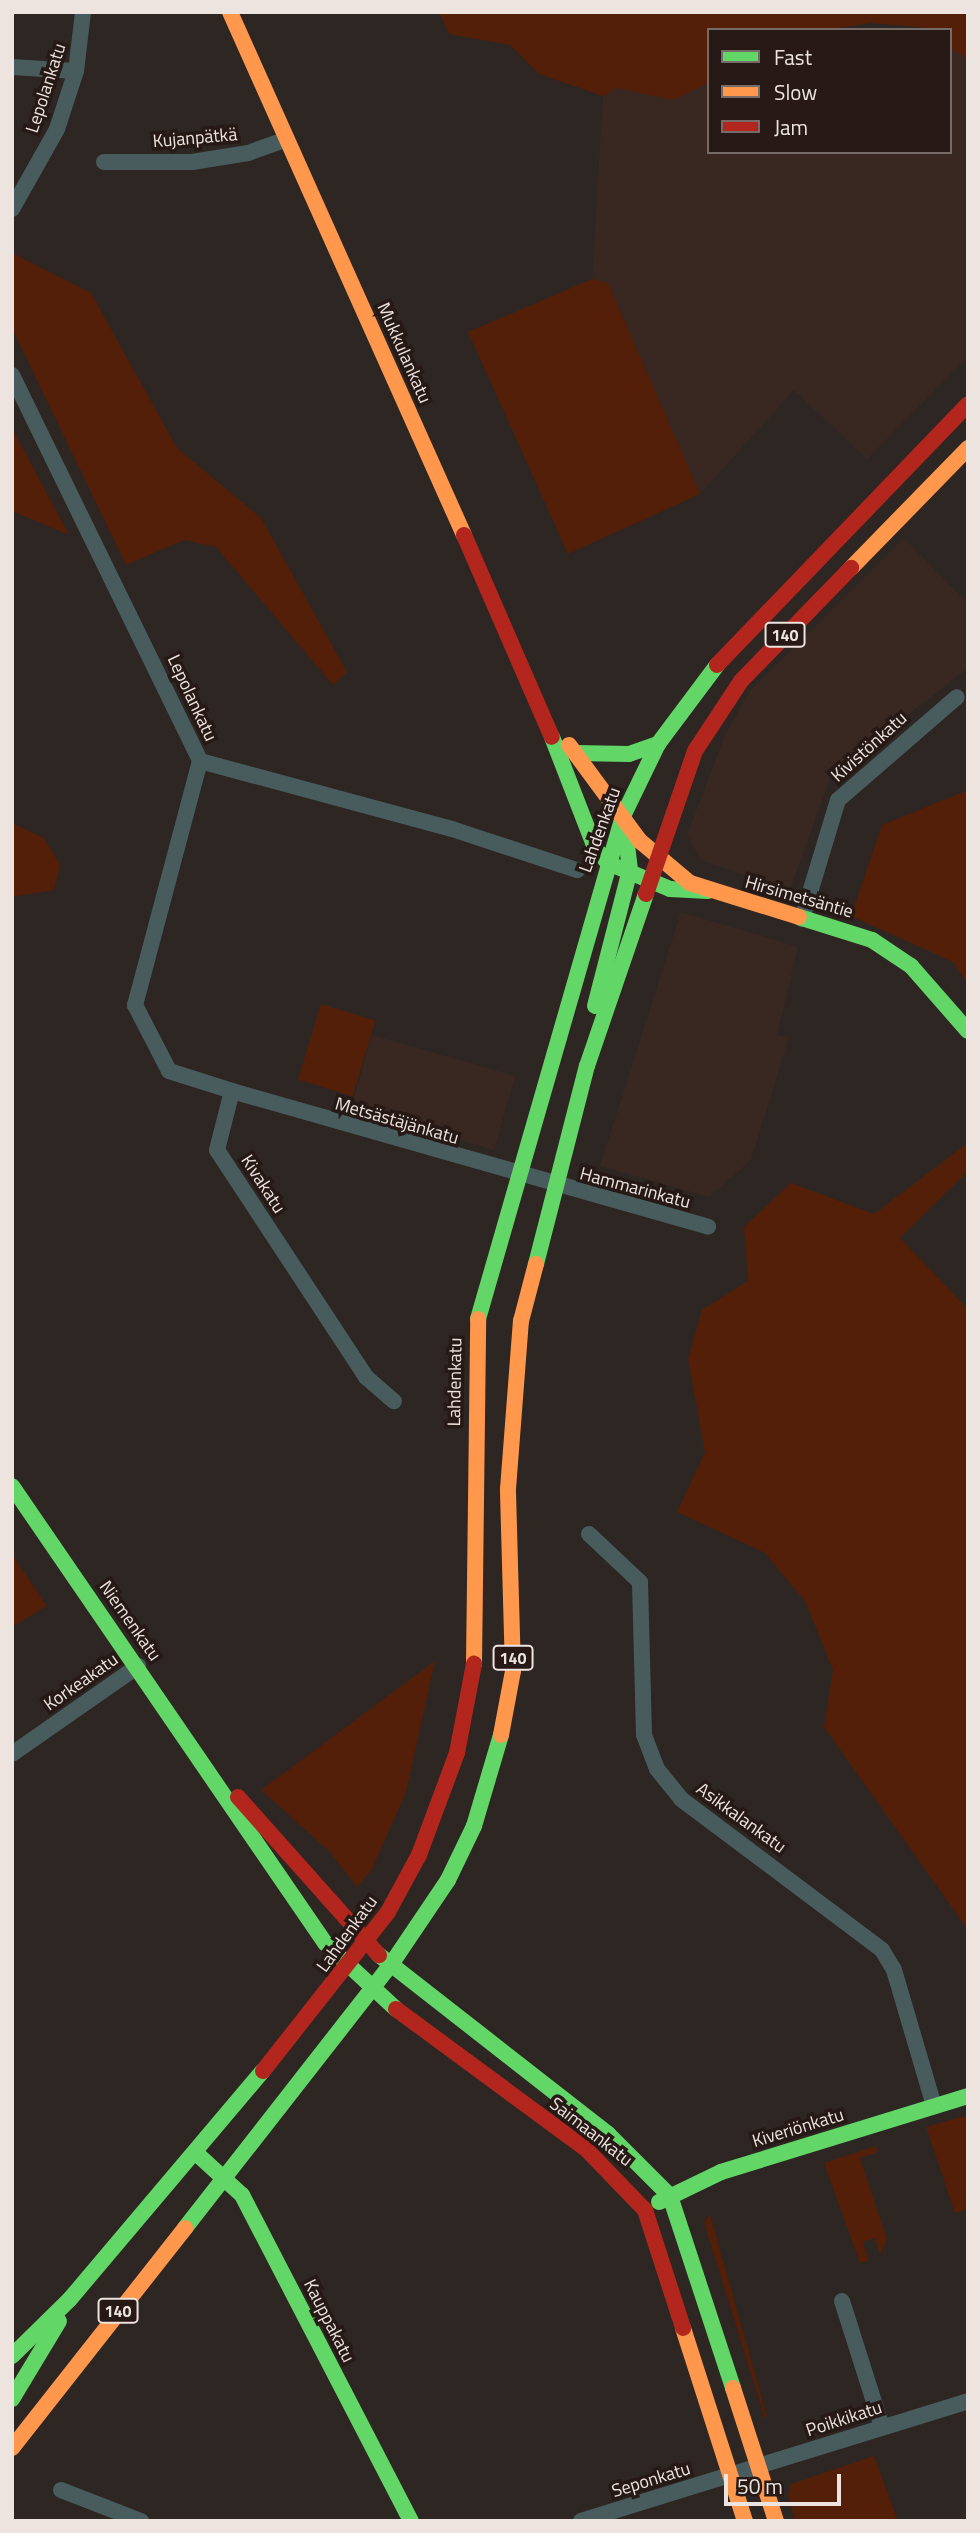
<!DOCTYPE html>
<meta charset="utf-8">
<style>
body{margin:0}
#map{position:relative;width:980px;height:2533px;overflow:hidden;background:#2d2623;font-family:"Titillium Web",sans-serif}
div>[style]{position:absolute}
.built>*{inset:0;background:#392821;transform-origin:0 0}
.green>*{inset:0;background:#531f09;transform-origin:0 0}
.street>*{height:16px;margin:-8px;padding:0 8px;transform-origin:8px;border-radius:8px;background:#495c5d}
.fast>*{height:16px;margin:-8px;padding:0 8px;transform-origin:8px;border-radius:8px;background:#63d668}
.slow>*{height:16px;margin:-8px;padding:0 8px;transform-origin:8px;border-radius:8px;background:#ff974d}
.jam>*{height:16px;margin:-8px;padding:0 8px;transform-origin:8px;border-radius:8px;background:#b3261e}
span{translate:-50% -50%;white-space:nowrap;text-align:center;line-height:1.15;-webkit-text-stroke:7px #271a16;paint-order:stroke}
.shield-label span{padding:2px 5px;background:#271a16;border:2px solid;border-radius:5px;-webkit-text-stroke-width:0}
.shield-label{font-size:16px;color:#ede4e0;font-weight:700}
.street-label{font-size:18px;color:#ede4e0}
.frame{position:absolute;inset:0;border:14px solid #ede4e0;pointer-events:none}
.legend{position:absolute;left:707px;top:28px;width:245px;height:126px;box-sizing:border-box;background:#271a16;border:2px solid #766b67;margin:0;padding:9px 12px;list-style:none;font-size:21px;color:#ede4e0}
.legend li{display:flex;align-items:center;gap:14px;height:35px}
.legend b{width:35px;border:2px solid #766b67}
.scale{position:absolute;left:724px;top:2474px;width:117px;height:32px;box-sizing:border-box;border:4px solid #ede4e0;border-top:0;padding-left:9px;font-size:21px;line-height:24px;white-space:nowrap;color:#ede4e0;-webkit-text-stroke:5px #271a16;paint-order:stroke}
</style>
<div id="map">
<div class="built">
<div style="clip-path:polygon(950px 49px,968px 59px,968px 357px,867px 459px,794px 390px,700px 494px,608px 283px,592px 279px,603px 96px,617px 88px,673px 100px,709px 83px,709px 152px,950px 152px)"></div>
<div style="clip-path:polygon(904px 538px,968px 604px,968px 668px,831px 775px,790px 890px,701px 860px,687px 835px,725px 735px,749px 692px)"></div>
<div style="clip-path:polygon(681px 912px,798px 947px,777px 1035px,789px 1037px,751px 1160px,709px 1197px,600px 1166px)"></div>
<div style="left:372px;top:1035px;width:149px;height:77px;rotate:16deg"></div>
</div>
<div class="green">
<div style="clip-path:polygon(439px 12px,968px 12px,968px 59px,950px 49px,950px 30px,872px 23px,825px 30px,709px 30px,709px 83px,673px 100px,617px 88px,603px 96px,539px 74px,510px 45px,449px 34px)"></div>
<div style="clip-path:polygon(12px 253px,91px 293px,177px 448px,261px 518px,347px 672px,333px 685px,216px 547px,184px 540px,126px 565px,12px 328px)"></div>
<div style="clip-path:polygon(592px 279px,608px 283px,700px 494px,568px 554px,468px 332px)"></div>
<div style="clip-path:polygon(12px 428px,69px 535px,12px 511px)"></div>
<div style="clip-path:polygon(968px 790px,968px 984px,953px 962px,851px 916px,882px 825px)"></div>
<div style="clip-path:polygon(12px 823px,44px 838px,60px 865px,54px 890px,12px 897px)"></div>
<div style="left:321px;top:1004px;width:57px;height:79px;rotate:17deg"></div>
<div style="clip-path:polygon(968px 1143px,968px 1171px,900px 1238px,968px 1309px,968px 1930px,824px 1727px,833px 1670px,805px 1601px,765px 1553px,677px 1512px,705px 1452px,688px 1359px,702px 1310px,748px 1281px,744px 1227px,791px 1183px,874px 1214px)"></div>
<div style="clip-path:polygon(12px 1554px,47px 1606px,12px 1627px)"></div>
<div style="clip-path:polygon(435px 1661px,406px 1792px,372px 1869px,357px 1887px,330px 1852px,261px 1790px)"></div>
<div style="clip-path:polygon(968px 2115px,968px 2209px,955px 2213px,926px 2127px)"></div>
<div style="clip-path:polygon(876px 2146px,878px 2152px,860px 2158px,887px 2239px,880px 2255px,875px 2238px,863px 2242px,868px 2261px,860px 2263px,824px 2163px)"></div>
<div style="clip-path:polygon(710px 2215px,767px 2416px,765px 2419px,704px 2222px)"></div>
<div style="clip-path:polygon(874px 2456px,898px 2521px,795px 2521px,788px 2495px,791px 2484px)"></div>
</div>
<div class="street">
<div style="left:12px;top:67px;width:64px;rotate:3.6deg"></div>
<div style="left:104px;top:162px;width:88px"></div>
<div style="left:192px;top:162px;width:57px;rotate:-9.1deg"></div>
<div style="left:248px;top:153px;width:41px;rotate:-19.7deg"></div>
<div style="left:12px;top:209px;width:92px;rotate:-60.6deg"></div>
<div style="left:57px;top:129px;width:61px;rotate:-71.9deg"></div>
<div style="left:76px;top:71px;width:59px;rotate:-83.2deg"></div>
<div style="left:12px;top:375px;width:429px;rotate:64deg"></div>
<div style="left:200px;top:761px;width:261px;rotate:15.1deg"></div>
<div style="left:452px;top:829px;width:132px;rotate:18.2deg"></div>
<div style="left:200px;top:761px;width:253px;rotate:104.9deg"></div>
<div style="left:135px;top:1005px;width:74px;rotate:62.7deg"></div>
<div style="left:169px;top:1071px;width:66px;rotate:17.6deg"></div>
<div style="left:232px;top:1091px;width:61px;rotate:104.3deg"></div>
<div style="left:217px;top:1150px;width:272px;rotate:56.7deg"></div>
<div style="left:366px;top:1377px;width:37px;rotate:41deg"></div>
<div style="left:802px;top:919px;width:124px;rotate:-73.2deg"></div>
<div style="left:838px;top:800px;width:157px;rotate:-40.9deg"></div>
<div style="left:232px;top:1091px;width:495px;rotate:15.9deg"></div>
<div style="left:589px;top:1534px;width:70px;rotate:43.3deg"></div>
<div style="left:640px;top:1582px;width:153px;rotate:88.5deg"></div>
<div style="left:644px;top:1735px;width:36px;rotate:69deg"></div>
<div style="left:657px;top:1769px;width:38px;rotate:51deg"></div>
<div style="left:681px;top:1799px;width:251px;rotate:36.9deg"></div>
<div style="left:882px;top:1950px;width:23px;rotate:59deg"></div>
<div style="left:894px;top:1970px;width:142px;rotate:73.6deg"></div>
<div style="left:12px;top:1754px;width:154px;rotate:-34.9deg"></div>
<div style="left:842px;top:2301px;width:132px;rotate:72.4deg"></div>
<div style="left:61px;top:2490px;width:86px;rotate:21.2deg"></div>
<div style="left:581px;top:2521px;width:405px;rotate:-17.2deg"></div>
</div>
<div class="fast">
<div style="left:552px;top:737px;width:119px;rotate:68.8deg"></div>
<div style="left:595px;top:848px;width:20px;rotate:49deg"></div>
<div style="left:608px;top:863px;width:67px;rotate:22.8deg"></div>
<div style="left:670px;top:889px;width:38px;rotate:3deg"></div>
<div style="left:576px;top:753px;width:53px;rotate:1.1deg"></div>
<div style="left:629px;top:754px;width:31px;rotate:-19deg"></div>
<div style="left:799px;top:917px;width:77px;rotate:17.5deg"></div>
<div style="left:872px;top:940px;width:47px;rotate:33.7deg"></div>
<div style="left:911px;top:966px;width:86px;rotate:48.8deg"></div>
<div style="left:595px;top:1006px;width:140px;rotate:-75.6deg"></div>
<div style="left:630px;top:870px;width:50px;rotate:-96.8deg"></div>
<div style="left:536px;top:1264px;width:204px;rotate:-75.6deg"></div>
<div style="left:587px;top:1066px;width:182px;rotate:-71.1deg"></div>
<div style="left:478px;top:1319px;width:523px;rotate:-73.92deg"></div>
<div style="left:623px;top:816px;width:80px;rotate:-64.1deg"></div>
<div style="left:658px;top:744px;width:99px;rotate:-53.2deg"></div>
<div style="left:12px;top:1486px;width:554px;rotate:55.59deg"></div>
<div style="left:325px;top:1943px;width:97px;rotate:42.9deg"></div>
<div style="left:379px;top:1955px;width:291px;rotate:38deg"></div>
<div style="left:608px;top:2134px;width:88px;rotate:45deg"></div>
<div style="left:670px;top:2196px;width:202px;rotate:71.8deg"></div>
<div style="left:196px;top:2153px;width:62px;rotate:42.4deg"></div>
<div style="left:242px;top:2195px;width:367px;rotate:62.6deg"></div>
<div style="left:659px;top:2202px;width:69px;rotate:-25.8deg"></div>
<div style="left:721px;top:2172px;width:258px;rotate:-17.1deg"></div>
<div style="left:185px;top:2228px;width:333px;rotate:-52deg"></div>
<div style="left:390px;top:1966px;width:104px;rotate:-56deg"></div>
<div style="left:448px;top:1880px;width:60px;rotate:-64.3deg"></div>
<div style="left:474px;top:1826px;width:95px;rotate:-73.5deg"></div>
<div style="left:12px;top:2356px;width:81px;rotate:-44.5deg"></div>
<div style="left:70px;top:2299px;width:299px;rotate:-49.8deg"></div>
<div style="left:12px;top:2399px;width:91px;rotate:-58.9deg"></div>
</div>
<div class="slow">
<div style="left:230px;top:12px;width:573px;rotate:65.9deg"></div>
<div style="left:851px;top:568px;width:168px;rotate:-45.7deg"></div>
<div style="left:569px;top:745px;width:119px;rotate:53.5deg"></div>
<div style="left:640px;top:841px;width:65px;rotate:40deg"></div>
<div style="left:690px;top:883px;width:114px;rotate:17.3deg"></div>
<div style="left:474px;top:1664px;width:345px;rotate:-89.3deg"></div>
<div style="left:501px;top:1735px;width:65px;rotate:-79.4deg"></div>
<div style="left:513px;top:1671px;width:182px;rotate:-91.6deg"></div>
<div style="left:508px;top:1489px;width:169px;rotate:-85.6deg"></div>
<div style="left:521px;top:1321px;width:59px;rotate:-75.3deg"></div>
<div style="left:683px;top:2328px;width:203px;rotate:72.2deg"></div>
<div style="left:733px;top:2388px;width:140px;rotate:72.1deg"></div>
<div style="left:12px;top:2448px;width:280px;rotate:-51.8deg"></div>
</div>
<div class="jam">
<div style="left:464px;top:535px;width:220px;rotate:66.5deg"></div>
<div style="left:717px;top:665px;width:362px;rotate:-46.1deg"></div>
<div style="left:646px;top:894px;width:151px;rotate:-71.1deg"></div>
<div style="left:695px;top:751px;width:84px;rotate:-56.7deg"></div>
<div style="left:741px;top:681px;width:158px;rotate:-45.8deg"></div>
<div style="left:238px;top:1797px;width:212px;rotate:48.3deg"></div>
<div style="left:396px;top:2009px;width:237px;rotate:36.4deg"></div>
<div style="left:587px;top:2150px;width:83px;rotate:46deg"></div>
<div style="left:645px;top:2210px;width:124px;rotate:72.1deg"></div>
<div style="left:263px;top:2071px;width:202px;rotate:-51.8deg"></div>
<div style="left:388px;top:1912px;width:65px;rotate:-61.5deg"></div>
<div style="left:419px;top:1855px;width:109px;rotate:-69.6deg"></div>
<div style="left:457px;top:1753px;width:91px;rotate:-79.2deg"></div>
</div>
<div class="shield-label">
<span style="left:785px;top:635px">140</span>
<span style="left:513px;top:1658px">140</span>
<span style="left:118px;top:2311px">140</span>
</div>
<div class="street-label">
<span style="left:46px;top:88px;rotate:-72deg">Lepolankatu</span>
<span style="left:195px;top:138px;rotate:-5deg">Kujanpätkä</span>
<span style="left:404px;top:353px;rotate:66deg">Mukkulankatu</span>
<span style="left:192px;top:698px;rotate:65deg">Lepolankatu</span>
<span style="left:869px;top:747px;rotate:-42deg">Kivistönkatu</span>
<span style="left:600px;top:830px;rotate:-70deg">Lahdenkatu</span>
<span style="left:799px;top:897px;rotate:16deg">Hirsimetsäntie</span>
<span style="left:397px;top:1121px;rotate:16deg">Metsästäjänkatu</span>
<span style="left:263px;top:1184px;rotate:57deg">Kivakatu</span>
<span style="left:635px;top:1188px;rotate:15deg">Hammarinkatu</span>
<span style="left:455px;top:1382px;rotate:-89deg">Lahdenkatu</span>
<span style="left:130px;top:1621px;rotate:55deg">Niemenkatu</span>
<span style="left:81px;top:1682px;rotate:-35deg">Korkeakatu</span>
<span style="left:741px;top:1818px;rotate:36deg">Asikkalankatu</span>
<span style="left:347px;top:1934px;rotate:-54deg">Lahdenkatu</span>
<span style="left:798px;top:2128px;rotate:-17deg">Kiveriönkatu</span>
<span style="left:591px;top:2132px;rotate:38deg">Saimaankatu</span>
<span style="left:329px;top:2321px;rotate:63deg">Kauppakatu</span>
<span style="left:844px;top:2419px;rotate:-18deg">Poikkikatu</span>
<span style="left:651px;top:2480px;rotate:-17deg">Seponkatu</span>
</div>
<div class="frame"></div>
<ul class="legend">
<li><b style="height:9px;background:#63d668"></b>Fast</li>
<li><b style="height:9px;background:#ff974d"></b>Slow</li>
<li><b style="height:9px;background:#b3261e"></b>Jam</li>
</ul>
<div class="scale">50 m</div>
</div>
